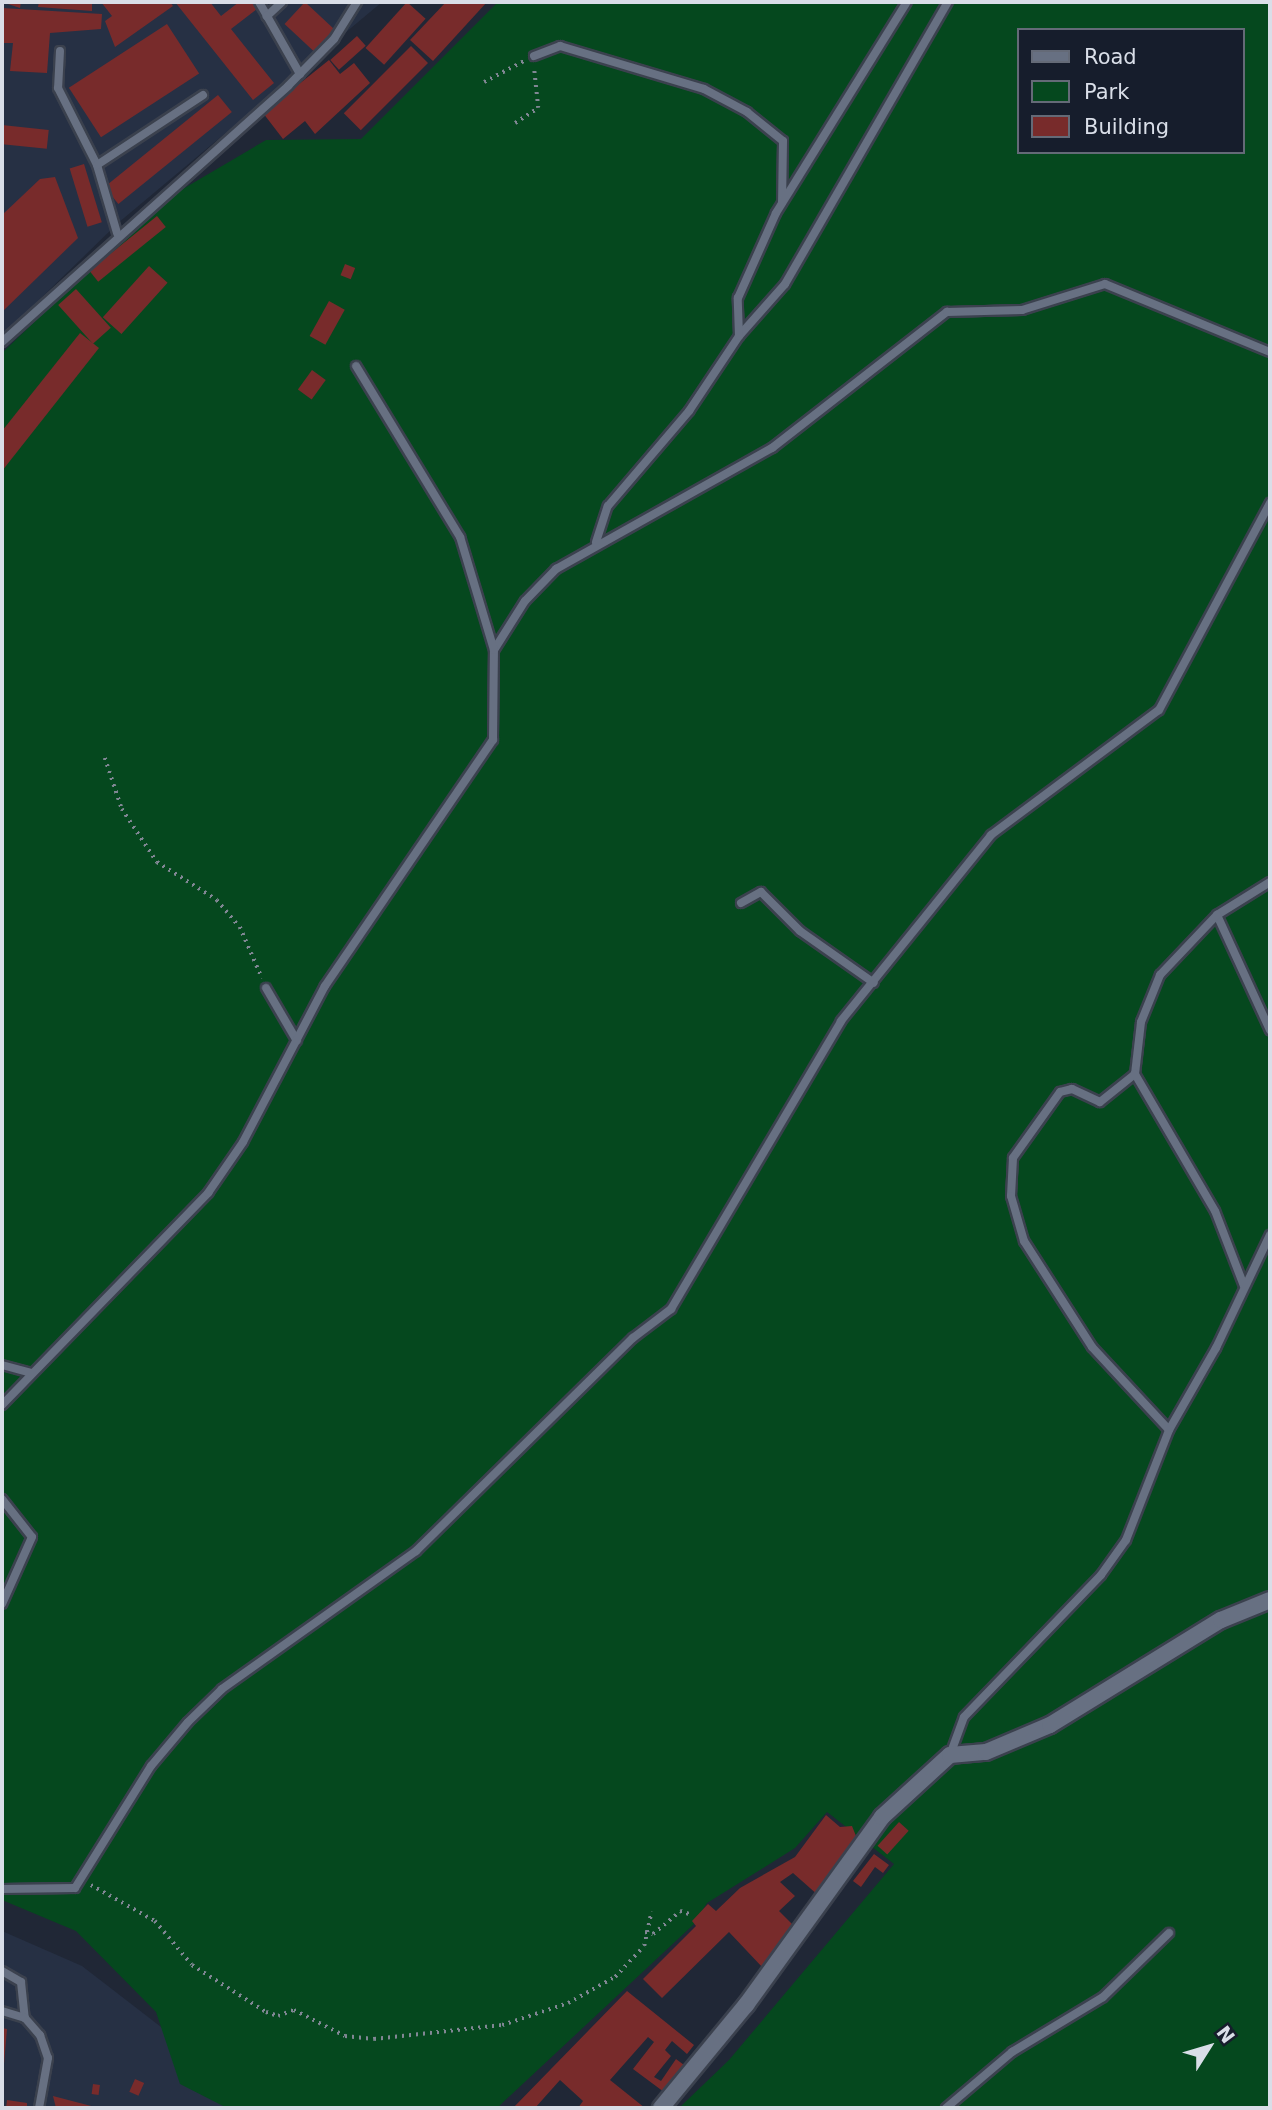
<!DOCTYPE html>
<style>
body{margin:0}
#map{position:relative;width:1272px;height:2110px;overflow:hidden;background:#202736;font-family:"DejaVu Sans",sans-serif}
div>[style]{position:absolute}
.built>*{inset:0;background:#263044}
.green>*{inset:0;background:#05481e}
.building>*{inset:0;background:#782b2b;transform-origin:0 0}
.path>*{height:3.5px;margin-top:-1.75px;transform-origin:0;background:repeating-linear-gradient(90deg,#818794 0 2px,transparent 0 7px)}
.roads{filter:drop-shadow(2px 0 #3b414e) drop-shadow(-2px 0 #3b414e) drop-shadow(0 2px #3b414e) drop-shadow(0 -2px #3b414e)}
.lane>*{height:8px;margin:-4px;padding:0 4px;transform-origin:4px;border-radius:4px;background:#677082}
.street>*{height:16px;margin:-8px;padding:0 8px;transform-origin:8px;border-radius:8px;background:#677082}
span{translate:-50% -50%;white-space:nowrap;text-align:center;line-height:1.15;-webkit-text-stroke:6px #161d2c;paint-order:stroke}
.frame{position:absolute;inset:0;border:4px solid #d9dee8;pointer-events:none}
.legend{position:absolute;left:1017px;top:28px;width:228px;height:126px;box-sizing:border-box;background:#161d2c;border:2px solid #646a77;margin:0;padding:9px 12px;list-style:none;font-size:21px;color:#d9dee8}
.legend li{display:flex;align-items:center;gap:14px;height:35px}
.legend b{width:35px;border:2px solid #646a77}
.north{position:absolute;left:1174px;top:2012px;width:70px;height:70px;-webkit-text-stroke:5px #161d2c;paint-order:stroke;rotate:53deg;font-size:19px;font-weight:700;line-height:28px;text-align:center;color:#d9dee8}
.north::after{content:'';display:block;margin:auto;width:24px;height:32px;background:#d9dee8;clip-path:polygon(50% 0,100% 100%,50% 72%,0 100%)}
</style>
<div id="map">
<div class="built">
<div style="clip-path:polygon(2px 2px,382px 2px,118px 223px,2px 336px)"></div>
<div style="clip-path:polygon(2px 1931px,82px 1966px,266px 2108px,2px 2108px)"></div>
</div>
<div class="green">
<div style="clip-path:polygon(evenodd,498px 2px,1270px 2px,1270px 2108px,679px 2108px,729px 2060px,894px 1864px,827px 1812px,795px 1848px,707px 1903px,693px 1925px,497px 2108px,227px 2108px,180px 2084px,156px 2012px,76px 1931px,2px 1900px,2px 353px,159px 203px,266px 140px,361px 139px,498px 2px,1018px 30px,1242px 30px,1242px 152px,1018px 152px,1018px 30px)"></div>
</div>
<div class="building">
<div style="clip-path:polygon(2px 2px,21px 2px,20px 8px)"></div>
<div style="clip-path:polygon(39px 2px,92px 2px,92px 11px,38px 7px)"></div>
<div style="clip-path:polygon(101px 2px,170px 2px,173px 6px,115px 47px,105px 21px,112px 16px)"></div>
<div style="clip-path:polygon(175px 2px,210px 2px,221px 16px,239px 2px,252px 2px,257px 9px,231px 29px,274px 83px,253px 100px)"></div>
<div style="left:305px;top:2px;width:44px;height:30px;rotate:43deg"></div>
<div style="left:407px;top:2px;width:25px;height:62px;rotate:42deg"></div>
<div style="clip-path:polygon(446px 2px,487px 2px,433px 61px,410px 40px)"></div>
<div style="clip-path:polygon(2px 8px,102px 14px,101px 29px,50px 33px,47px 73px,10px 71px,13px 43px,2px 43px)"></div>
<div style="left:167px;top:24px;width:59px;height:117px;rotate:57deg"></div>
<div style="left:357px;top:36px;width:13px;height:36px;rotate:48deg"></div>
<div style="left:411px;top:46px;width:24px;height:95px;rotate:45deg"></div>
<div style="clip-path:polygon(329px 60px,340px 74px,354px 63px,370px 83px,315px 134px,305px 121px,283px 139px,263px 113px)"></div>
<div style="left:218px;top:95px;width:22px;height:146px;rotate:51deg"></div>
<div style="left:2px;top:125px;width:47px;height:19px;rotate:6deg"></div>
<div style="left:84px;top:164px;width:61px;height:15px;rotate:73deg"></div>
<div style="clip-path:polygon(55px 177px,78px 238px,2px 312px,2px 215px,40px 179px)"></div>
<div style="left:157px;top:216px;width:14px;height:87px;rotate:51deg"></div>
<div style="left:345px;top:264px;width:11px;height:12px;rotate:22deg"></div>
<div style="left:149px;top:266px;width:25px;height:69px;rotate:42deg"></div>
<div style="left:76px;top:289px;width:52px;height:24px;rotate:48deg"></div>
<div style="left:329px;top:301px;width:18px;height:40px;rotate:29deg"></div>
<div style="clip-path:polygon(80px 333px,99px 348px,2px 471px,2px 431px)"></div>
<div style="left:312px;top:370px;width:17px;height:24px;rotate:36deg"></div>
<div style="clip-path:polygon(826px 1815px,840px 1827px,852px 1826px,858px 1841px,819px 1896px,793px 1873px,780px 1882px,795px 1896px,779px 1911px,796px 1928px,763px 1968px,729px 1932px,662px 1998px,643px 1979px,696px 1926px,692px 1921px,708px 1904px,716px 1911px,740px 1888px,795px 1857px)"></div>
<div style="left:899px;top:1822px;width:13px;height:32px;rotate:42deg"></div>
<div style="clip-path:polygon(874px 1854px,889px 1865px,883px 1873px,875px 1867px,861px 1887px,853px 1881px)"></div>
<div style="clip-path:polygon(627px 1991px,694px 2045px,687px 2054px,672px 2041px,665px 2050px,671px 2056px,654px 2077px,661px 2081px,676px 2059px,684px 2065px,664px 2092px,633px 2069px,654px 2042px,648px 2037px,610px 2080px,645px 2108px,578px 2108px,583px 2101px,560px 2080px,535px 2108px,513px 2108px)"></div>
<div style="clip-path:polygon(2px 2028px,7px 2029px,4px 2064px,2px 2064px)"></div>
<div style="left:135px;top:2079px;width:10px;height:14px;rotate:24deg"></div>
<div style="left:93px;top:2084px;width:7px;height:10px;rotate:8deg"></div>
<div style="clip-path:polygon(53px 2096px,95px 2107px,95px 2108px,56px 2108px)"></div>
<div style="clip-path:polygon(7px 2100px,27px 2103px,27px 2108px,6px 2108px)"></div>
</div>
<div class="path">
<div style="left:484px;top:82px;width:45px;rotate:-27.7deg"></div>
<div style="left:515px;top:123px;width:27px;rotate:-33deg"></div>
<div style="left:538px;top:108px;width:39px;rotate:-96deg"></div>
<div style="left:105px;top:758px;width:54px;rotate:71.6deg"></div>
<div style="left:122px;top:809px;width:64px;rotate:56.6deg"></div>
<div style="left:157px;top:862px;width:71px;rotate:32.3deg"></div>
<div style="left:217px;top:900px;width:35px;rotate:50deg"></div>
<div style="left:240px;top:927px;width:56px;rotate:66.7deg"></div>
<div style="left:91px;top:1885px;width:73px;rotate:29.4deg"></div>
<div style="left:155px;top:1921px;width:57px;rotate:49.9deg"></div>
<div style="left:192px;top:1965px;width:88px;rotate:32.4deg"></div>
<div style="left:266px;top:2012px;width:13px;rotate:18deg"></div>
<div style="left:278px;top:2016px;width:17px;rotate:-21deg"></div>
<div style="left:294px;top:2010px;width:57px;rotate:27deg"></div>
<div style="left:345px;top:2036px;width:29px;rotate:6deg"></div>
<div style="left:374px;top:2039px;width:129px;rotate:-6.2deg"></div>
<div style="left:502px;top:2025px;width:70px;rotate:-18.4deg"></div>
<div style="left:568px;top:2003px;width:54px;rotate:-29deg"></div>
<div style="left:615px;top:1977px;width:42px;rotate:-46.9deg"></div>
<div style="left:644px;top:1946px;width:35px;rotate:-78deg"></div>
<div style="left:645px;top:1932px;width:8px;rotate:14deg"></div>
<div style="left:653px;top:1934px;width:35px;rotate:-40deg"></div>
<div style="left:680px;top:1911px;width:13px;rotate:18deg"></div>
</div>
<div class="roads">
<div class="lane">
<div style="left:259px;top:2px;width:16px;rotate:60deg"></div>
<div style="left:282px;top:2px;width:21px;rotate:137deg"></div>
<div style="left:267px;top:16px;width:67px;rotate:60.4deg"></div>
<div style="left:60px;top:51px;width:37px;rotate:93deg"></div>
<div style="left:58px;top:88px;width:86px;rotate:63.1deg"></div>
<div style="left:97px;top:165px;width:71px;rotate:73.6deg"></div>
<div style="left:534px;top:56px;width:28px;rotate:-21deg"></div>
<div style="left:560px;top:46px;width:150px;rotate:16.6deg"></div>
<div style="left:704px;top:89px;width:49px;rotate:28.1deg"></div>
<div style="left:747px;top:112px;width:46px;rotate:38.9deg"></div>
<div style="left:783px;top:141px;width:61px;rotate:90.9deg"></div>
<div style="left:97px;top:165px;width:127px;rotate:-33.4deg"></div>
<div style="left:739px;top:336px;width:69px;rotate:-48.5deg"></div>
<div style="left:785px;top:284px;width:326px;rotate:-60deg"></div>
<div style="left:2px;top:342px;width:384px;rotate:-41.8deg"></div>
<div style="left:288px;top:86px;width:66px;rotate:-45.6deg"></div>
<div style="left:334px;top:39px;width:44px;rotate:-58.1deg"></div>
<div style="left:596px;top:542px;width:38px;rotate:-72deg"></div>
<div style="left:608px;top:506px;width:125px;rotate:-49.5deg"></div>
<div style="left:689px;top:411px;width:90px;rotate:-56.3deg"></div>
<div style="left:739px;top:336px;width:38px;rotate:-92deg"></div>
<div style="left:738px;top:298px;width:93px;rotate:-65.9deg"></div>
<div style="left:776px;top:213px;width:248px;rotate:-58.2deg"></div>
<div style="left:494px;top:650px;width:58px;rotate:-57.7deg"></div>
<div style="left:525px;top:601px;width:45px;rotate:-45.9deg"></div>
<div style="left:556px;top:569px;width:248px;rotate:-29.3deg"></div>
<div style="left:772px;top:448px;width:222px;rotate:-37.9deg"></div>
<div style="left:947px;top:312px;width:75px;rotate:-1.5deg"></div>
<div style="left:1022px;top:310px;width:87px;rotate:-17.4deg"></div>
<div style="left:1105px;top:284px;width:178px;rotate:22.4deg"></div>
<div style="left:1270px;top:882px;width:62px;rotate:148.1deg"></div>
<div style="left:1217px;top:915px;width:127px;rotate:65.3deg"></div>
<div style="left:741px;top:903px;width:23px;rotate:-29deg"></div>
<div style="left:761px;top:892px;width:55px;rotate:45deg"></div>
<div style="left:800px;top:931px;width:90px;rotate:35.1deg"></div>
<div style="left:266px;top:988px;width:61px;rotate:59.7deg"></div>
<div style="left:1135px;top:1074px;width:52px;rotate:-83.4deg"></div>
<div style="left:1141px;top:1022px;width:51px;rotate:-68deg"></div>
<div style="left:1160px;top:975px;width:83px;rotate:-46.5deg"></div>
<div style="left:1244px;top:1286px;width:80px;rotate:-111.1deg"></div>
<div style="left:1215px;top:1211px;width:159px;rotate:-120.3deg"></div>
<div style="left:1135px;top:1074px;width:45px;rotate:141.3deg"></div>
<div style="left:1100px;top:1102px;width:31px;rotate:-155deg"></div>
<div style="left:1072px;top:1089px;width:12px;rotate:166deg"></div>
<div style="left:1060px;top:1092px;width:81px;rotate:125.5deg"></div>
<div style="left:1013px;top:1158px;width:38px;rotate:93deg"></div>
<div style="left:1011px;top:1196px;width:47px;rotate:73.9deg"></div>
<div style="left:1024px;top:1241px;width:126px;rotate:57.3deg"></div>
<div style="left:1092px;top:1347px;width:113px;rotate:47.1deg"></div>
<div style="left:1169px;top:1430px;width:95px;rotate:-60.2deg"></div>
<div style="left:1216px;top:1348px;width:125px;rotate:-64.5deg"></div>
<div style="left:2px;top:1365px;width:31px;rotate:15deg"></div>
<div style="left:2px;top:1405px;width:296px;rotate:-45.8deg"></div>
<div style="left:208px;top:1193px;width:62px;rotate:-55.5deg"></div>
<div style="left:243px;top:1142px;width:176px;rotate:-62.3deg"></div>
<div style="left:325px;top:986px;width:298px;rotate:-55.7deg"></div>
<div style="left:493px;top:740px;width:90px;rotate:-89.4deg"></div>
<div style="left:494px;top:650px;width:118px;rotate:-106.7deg"></div>
<div style="left:460px;top:537px;width:200px;rotate:-121.3deg"></div>
<div style="left:2px;top:1499px;width:48px;rotate:51.7deg"></div>
<div style="left:32px;top:1537px;width:73px;rotate:114.1deg"></div>
<div style="left:950px;top:1755px;width:40px;rotate:-69.8deg"></div>
<div style="left:964px;top:1717px;width:197px;rotate:-46deg"></div>
<div style="left:1101px;top:1575px;width:43px;rotate:-54.5deg"></div>
<div style="left:1126px;top:1540px;width:118px;rotate:-68.6deg"></div>
<div style="left:2px;top:1889px;width:73px;rotate:-0.8deg"></div>
<div style="left:75px;top:1888px;width:144px;rotate:-58.1deg"></div>
<div style="left:151px;top:1766px;width:57px;rotate:-49.9deg"></div>
<div style="left:188px;top:1722px;width:47px;rotate:-44.1deg"></div>
<div style="left:222px;top:1689px;width:238px;rotate:-35.4deg"></div>
<div style="left:416px;top:1551px;width:304px;rotate:-44.5deg"></div>
<div style="left:633px;top:1338px;width:48px;rotate:-37.3deg"></div>
<div style="left:671px;top:1309px;width:334px;rotate:-59.4deg"></div>
<div style="left:841px;top:1021px;width:239px;rotate:-51.1deg"></div>
<div style="left:991px;top:835px;width:209px;rotate:-36.7deg"></div>
<div style="left:1159px;top:710px;width:235px;rotate:-61.8deg"></div>
<div style="left:2px;top:1971px;width:22px;rotate:30deg"></div>
<div style="left:21px;top:1982px;width:36px;rotate:84deg"></div>
<div style="left:2px;top:2011px;width:24px;rotate:17deg"></div>
<div style="left:25px;top:2018px;width:23px;rotate:49deg"></div>
<div style="left:40px;top:2035px;width:24px;rotate:71deg"></div>
<div style="left:48px;top:2058px;width:51px;rotate:100.2deg"></div>
<div style="left:946px;top:2108px;width:87px;rotate:-40.3deg"></div>
<div style="left:1012px;top:2052px;width:106px;rotate:-31.1deg"></div>
<div style="left:1103px;top:1997px;width:92px;rotate:-44.1deg"></div>
</div>
<div class="street">
<div style="left:661px;top:2108px;width:134px;rotate:-50.5deg"></div>
<div style="left:746px;top:2005px;width:232px;rotate:-54.1deg"></div>
<div style="left:882px;top:1817px;width:92px;rotate:-42.4deg"></div>
<div style="left:950px;top:1755px;width:36px;rotate:-5deg"></div>
<div style="left:986px;top:1752px;width:69px;rotate:-22.9deg"></div>
<div style="left:1050px;top:1725px;width:201px;rotate:-31.6deg"></div>
<div style="left:1221px;top:1620px;width:53px;rotate:-22.2deg"></div>
</div>
</div>
<div class="frame"></div>
<ul class="legend">
<li><b style="height:9px;background:#677082"></b>Road</li>
<li><b style="height:19px;background:#05481e"></b>Park</li>
<li><b style="height:19px;background:#782b2b"></b>Building</li>
</ul>
<div class="north">N</div>
</div>
